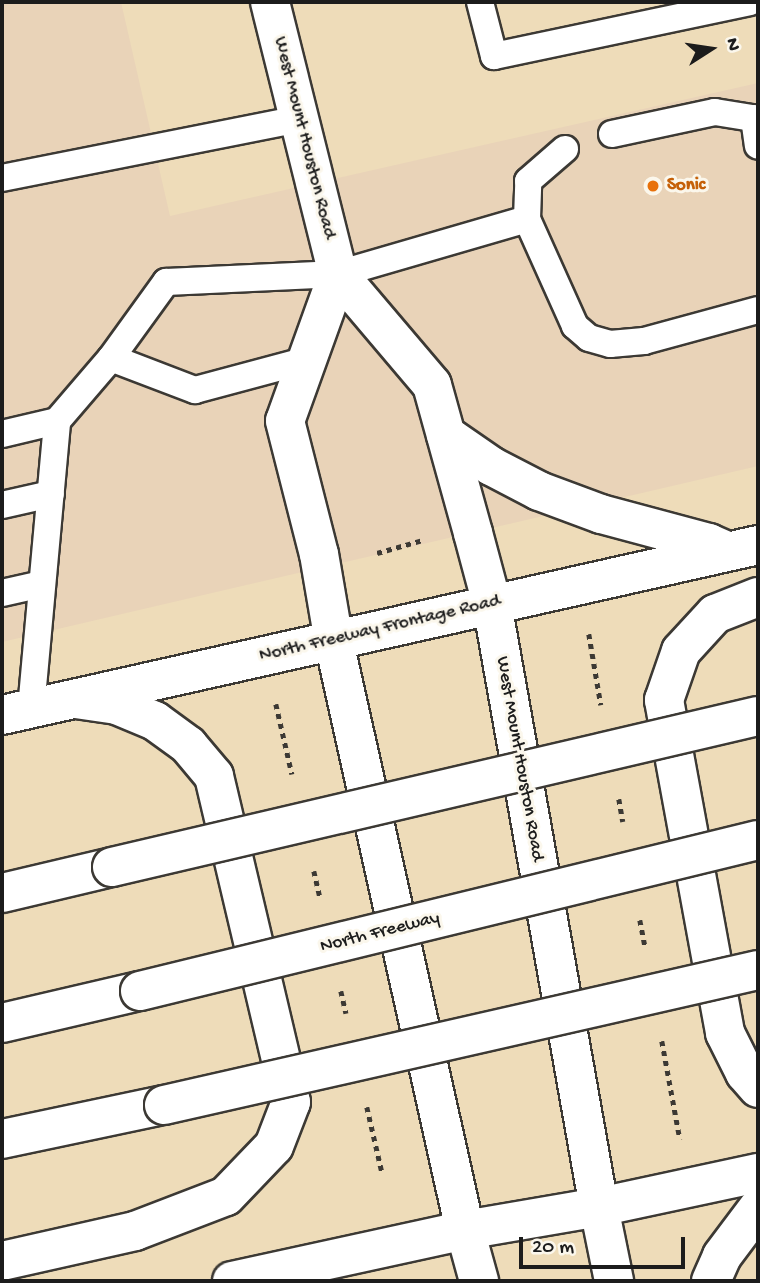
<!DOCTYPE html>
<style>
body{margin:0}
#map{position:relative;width:760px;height:1283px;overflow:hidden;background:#eedcb9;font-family:"Gochi Hand",sans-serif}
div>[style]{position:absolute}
.built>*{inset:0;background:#e9d3b8}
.path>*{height:4.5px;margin-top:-2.25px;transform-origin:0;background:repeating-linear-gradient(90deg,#3c3934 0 5px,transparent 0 10px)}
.roads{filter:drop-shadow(2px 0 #3c3934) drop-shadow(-2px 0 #3c3934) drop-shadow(0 2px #3c3934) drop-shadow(0 -2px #3c3934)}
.lane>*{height:26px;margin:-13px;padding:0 13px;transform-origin:13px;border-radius:13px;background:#fff}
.secondary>*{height:38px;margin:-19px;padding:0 19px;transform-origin:19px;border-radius:19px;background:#fff}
.primary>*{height:38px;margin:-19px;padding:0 19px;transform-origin:19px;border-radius:19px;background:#fff}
.highway>*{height:38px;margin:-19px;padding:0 19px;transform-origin:19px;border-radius:19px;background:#fff}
.bridges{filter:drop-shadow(2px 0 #3c3934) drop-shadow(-2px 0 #3c3934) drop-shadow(0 2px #3c3934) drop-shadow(0 -2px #3c3934)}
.highway-bridge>*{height:38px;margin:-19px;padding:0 19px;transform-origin:19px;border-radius:19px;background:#fff}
.dots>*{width:19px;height:19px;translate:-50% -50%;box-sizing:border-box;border:4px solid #fbf7ec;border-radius:50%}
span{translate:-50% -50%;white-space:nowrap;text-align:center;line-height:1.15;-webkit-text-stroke:6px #fbf7ec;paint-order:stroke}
.street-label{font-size:19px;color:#1c1c1c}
.food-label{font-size:19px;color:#c56008;font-weight:700}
.left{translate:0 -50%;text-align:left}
.frame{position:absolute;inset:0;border:4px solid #1c1c1c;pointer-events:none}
.north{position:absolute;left:676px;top:14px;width:70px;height:70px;-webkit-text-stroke:5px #fbf7ec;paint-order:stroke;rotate:78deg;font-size:19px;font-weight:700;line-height:28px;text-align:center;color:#1c1c1c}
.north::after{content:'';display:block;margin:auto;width:24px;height:32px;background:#1c1c1c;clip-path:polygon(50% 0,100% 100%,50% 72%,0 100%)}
.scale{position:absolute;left:519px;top:1237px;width:166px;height:32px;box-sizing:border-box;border:4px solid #1c1c1c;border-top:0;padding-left:9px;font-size:21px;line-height:24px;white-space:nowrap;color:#1c1c1c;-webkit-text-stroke:5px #fbf7ec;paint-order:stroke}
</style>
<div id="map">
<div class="built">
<div style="clip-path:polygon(2px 2px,121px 2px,170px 216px,758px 83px,758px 466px,2px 642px)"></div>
</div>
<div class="path">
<div style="left:377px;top:553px;width:48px;rotate:-15.8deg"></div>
<div style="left:589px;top:634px;width:72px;rotate:80.4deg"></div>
<div style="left:276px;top:704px;width:72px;rotate:77.1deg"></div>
<div style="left:619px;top:799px;width:23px;rotate:80deg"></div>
<div style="left:314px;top:871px;width:27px;rotate:77deg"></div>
<div style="left:640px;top:920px;width:26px;rotate:79deg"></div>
<div style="left:341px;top:991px;width:23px;rotate:77deg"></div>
<div style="left:662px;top:1041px;width:100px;rotate:79.6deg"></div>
<div style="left:367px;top:1107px;width:67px;rotate:77deg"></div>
</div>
<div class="roads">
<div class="lane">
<div style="left:480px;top:2px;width:56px;rotate:75.5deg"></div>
<div style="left:494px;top:56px;width:262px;rotate:-11.9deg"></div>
<div style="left:754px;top:118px;width:28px;rotate:82deg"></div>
<div style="left:612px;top:134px;width:105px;rotate:-12.1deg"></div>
<div style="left:715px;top:112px;width:44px;rotate:9.2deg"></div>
<div style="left:2px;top:178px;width:303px;rotate:-11.2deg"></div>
<div style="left:527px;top:219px;width:38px;rotate:-88deg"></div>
<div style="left:528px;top:181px;width:49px;rotate:-40.9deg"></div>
<div style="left:111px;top:358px;width:90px;rotate:20.9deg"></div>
<div style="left:195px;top:390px;width:116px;rotate:-15deg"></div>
<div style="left:2px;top:434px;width:57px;rotate:-13.3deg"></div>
<div style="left:2px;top:505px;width:50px;rotate:-12.7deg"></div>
<div style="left:2px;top:593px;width:41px;rotate:-12.7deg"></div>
<div style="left:31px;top:709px;width:289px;rotate:-84.8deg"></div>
<div style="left:57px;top:421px;width:83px;rotate:-49.4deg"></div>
<div style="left:111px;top:358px;width:94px;rotate:-54.1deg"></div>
<div style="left:166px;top:282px;width:172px;rotate:-2.7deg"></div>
<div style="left:338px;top:274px;width:197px;rotate:-16.2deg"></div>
<div style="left:527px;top:219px;width:117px;rotate:65.8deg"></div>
<div style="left:575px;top:326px;width:18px;rotate:41deg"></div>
<div style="left:589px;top:338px;width:22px;rotate:16deg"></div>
<div style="left:610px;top:344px;width:34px;rotate:-5deg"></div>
<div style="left:644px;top:341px;width:118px;rotate:-15.2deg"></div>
</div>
<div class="secondary">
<div style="left:446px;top:435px;width:55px;rotate:34.6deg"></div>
<div style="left:491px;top:466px;width:54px;rotate:27.5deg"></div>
<div style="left:539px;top:491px;width:66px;rotate:20.4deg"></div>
<div style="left:601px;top:514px;width:112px;rotate:15deg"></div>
<div style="left:709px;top:543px;width:20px;rotate:24deg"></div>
<div style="left:758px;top:597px;width:46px;rotate:158.4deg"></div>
<div style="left:715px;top:614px;width:50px;rotate:132.6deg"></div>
<div style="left:681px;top:651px;width:52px;rotate:109.1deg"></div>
<div style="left:664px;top:700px;width:339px;rotate:79.6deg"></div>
<div style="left:725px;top:1033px;width:45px;rotate:63.4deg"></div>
<div style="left:745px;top:1073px;width:20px;rotate:49deg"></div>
<div style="left:2px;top:715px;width:775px;rotate:-12.67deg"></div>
<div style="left:599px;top:1207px;width:76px;rotate:78.5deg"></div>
<div style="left:465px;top:1230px;width:53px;rotate:74.6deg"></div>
<div style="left:2px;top:1261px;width:136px;rotate:-12.7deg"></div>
<div style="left:135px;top:1231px;width:97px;rotate:-21deg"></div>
<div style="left:226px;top:1196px;width:69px;rotate:-46.2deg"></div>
<div style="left:274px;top:1146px;width:47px;rotate:-68.9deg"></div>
<div style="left:291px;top:1102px;width:335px;rotate:-103.3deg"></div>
<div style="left:214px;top:776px;width:40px;rotate:-130deg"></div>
<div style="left:188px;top:745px;width:41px;rotate:-144deg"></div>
<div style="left:155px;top:721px;width:41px;rotate:-157.2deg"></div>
<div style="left:117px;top:705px;width:40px;rotate:-171.5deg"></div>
<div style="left:232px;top:1281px;width:239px;rotate:-12.3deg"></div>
<div style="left:465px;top:1230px;width:136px;rotate:-9.7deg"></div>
<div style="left:599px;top:1207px;width:163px;rotate:-12.1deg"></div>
<div style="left:711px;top:1281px;width:27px;rotate:-66deg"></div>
<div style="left:722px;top:1256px;width:60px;rotate:-53.1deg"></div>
</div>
<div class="primary">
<div style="left:270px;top:2px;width:280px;rotate:76deg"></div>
<div style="left:338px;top:274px;width:145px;rotate:49.7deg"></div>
<div style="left:432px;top:385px;width:154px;rotate:74.5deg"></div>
<div style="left:473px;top:533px;width:73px;rotate:75deg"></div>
<div style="left:492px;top:604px;width:612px;rotate:79.94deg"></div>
<div style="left:338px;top:274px;width:156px;rotate:109.8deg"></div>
<div style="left:285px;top:421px;width:137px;rotate:75.7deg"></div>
<div style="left:319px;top:554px;width:89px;rotate:80.3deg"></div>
<div style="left:334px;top:642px;width:602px;rotate:77.44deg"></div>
</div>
<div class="highway">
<div style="left:2px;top:893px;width:113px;rotate:-13.3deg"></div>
<div style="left:2px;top:1023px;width:142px;rotate:-13.1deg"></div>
<div style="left:2px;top:1139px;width:166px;rotate:-11.9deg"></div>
</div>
</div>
<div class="bridges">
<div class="highway-bridge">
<div style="left:112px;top:867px;width:663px;rotate:-13.16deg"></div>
<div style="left:140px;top:991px;width:636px;rotate:-13.73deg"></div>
<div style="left:164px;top:1105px;width:609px;rotate:-12.8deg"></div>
</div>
</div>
<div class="dots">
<div style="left:653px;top:186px;background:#e8710a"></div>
</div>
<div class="street-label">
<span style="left:304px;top:138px;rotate:76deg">West Mount Houston Road</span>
<span style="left:380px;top:629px;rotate:-13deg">North Freeway Frontage Road</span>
<span style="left:519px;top:759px;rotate:80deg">West Mount Houston Road</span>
<span style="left:380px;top:933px;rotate:-14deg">North Freeway</span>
</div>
<div class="food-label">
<span class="left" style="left:667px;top:186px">Sonic</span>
</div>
<div class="frame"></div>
<div class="north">N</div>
<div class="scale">20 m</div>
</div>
